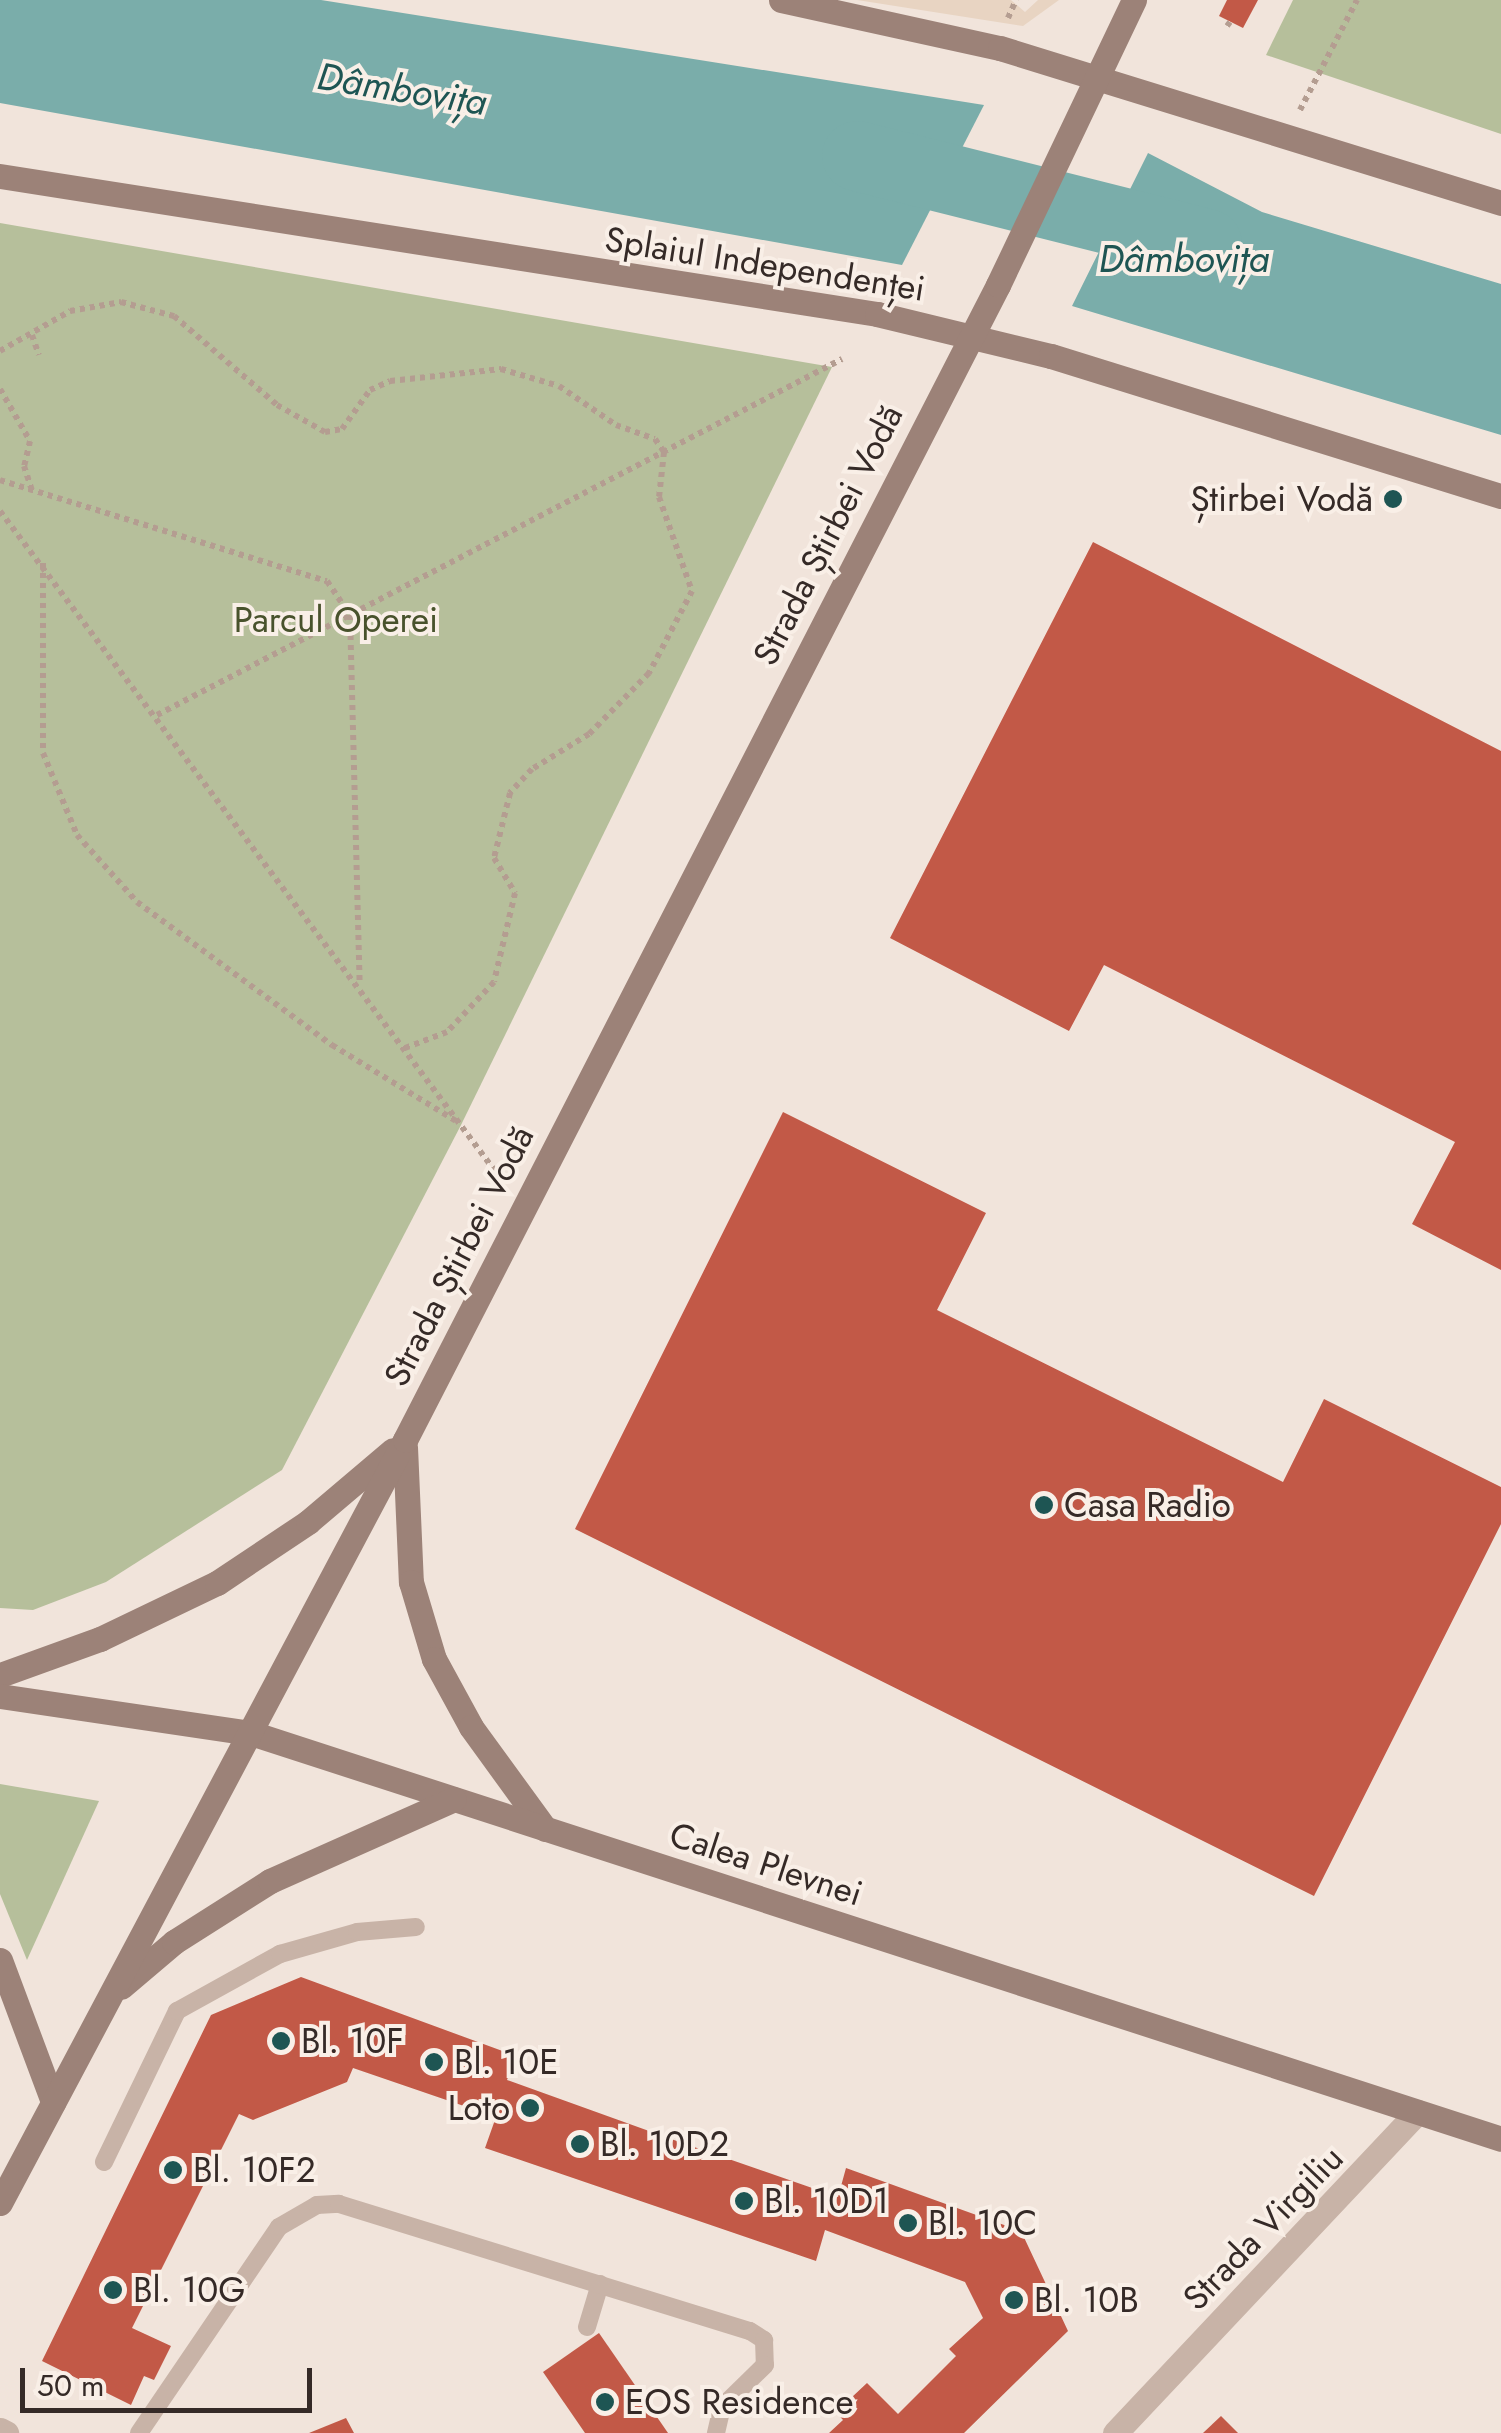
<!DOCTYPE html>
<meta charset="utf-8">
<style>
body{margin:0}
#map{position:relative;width:1501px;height:2433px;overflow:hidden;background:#f1e4db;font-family:Jost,sans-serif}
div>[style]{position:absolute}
.green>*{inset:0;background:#b6bf9b}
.plaza>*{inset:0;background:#e8d4c2}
.water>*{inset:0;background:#7aadaa}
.river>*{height:70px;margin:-35px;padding:0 35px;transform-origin:35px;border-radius:35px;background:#7aadaa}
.building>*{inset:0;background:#c25947}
.path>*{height:6px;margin-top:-3px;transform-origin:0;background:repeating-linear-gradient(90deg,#b49d91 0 5px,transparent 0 10px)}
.service>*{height:18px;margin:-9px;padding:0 9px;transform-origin:9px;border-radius:9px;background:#c8b3a7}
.minor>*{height:25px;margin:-12.5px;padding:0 12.5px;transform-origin:12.5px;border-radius:12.5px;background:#c8b3a7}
.secondary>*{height:25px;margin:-12.5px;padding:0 12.5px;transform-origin:12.5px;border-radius:12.5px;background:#9c8278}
.dots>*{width:28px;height:28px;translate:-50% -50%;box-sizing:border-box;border:5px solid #f9efe7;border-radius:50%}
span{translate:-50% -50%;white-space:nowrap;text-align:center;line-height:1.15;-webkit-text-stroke:8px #f9efe7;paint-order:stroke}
.street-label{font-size:35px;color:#352a27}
.poi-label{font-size:35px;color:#352a27}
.right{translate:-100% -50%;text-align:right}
.left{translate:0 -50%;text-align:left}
.park-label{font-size:35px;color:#48522c}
.water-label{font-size:38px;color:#1e5553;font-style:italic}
.scale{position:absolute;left:20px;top:2368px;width:292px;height:45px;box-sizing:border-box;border:5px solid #352a27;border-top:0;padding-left:12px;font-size:30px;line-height:35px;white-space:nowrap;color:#352a27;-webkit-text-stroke:8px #f9efe7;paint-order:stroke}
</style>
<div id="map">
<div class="green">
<div style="clip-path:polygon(1293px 0,1501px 0,1501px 134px,1266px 55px)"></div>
<div style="clip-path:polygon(0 223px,832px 367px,461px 1125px,282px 1470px,106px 1582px,33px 1610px,0 1608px)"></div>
<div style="clip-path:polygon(0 1784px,99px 1801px,27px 1960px,0 1894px)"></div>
</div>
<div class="plaza">
<div style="clip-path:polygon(857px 0,1011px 0,1025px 12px,1038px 0,1059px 0,1023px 26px)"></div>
</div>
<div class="water">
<div style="clip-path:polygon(0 0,321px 0,984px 105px,902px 265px,0 103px)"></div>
<div style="clip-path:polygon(1148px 153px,1262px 212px,1501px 284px,1501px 435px,1072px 306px)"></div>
</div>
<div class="river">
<div style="left:857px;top:156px;width:361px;rotate:14.1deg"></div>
</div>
<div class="building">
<div style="clip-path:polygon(1227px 0,1258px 0,1243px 28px,1219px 16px)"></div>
<div style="clip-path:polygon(1093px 542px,1501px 751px,1501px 1270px,1412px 1224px,1455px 1142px,1104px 965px,1069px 1031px,890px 938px)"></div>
<div style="clip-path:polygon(783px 1112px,986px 1213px,937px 1310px,1283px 1482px,1324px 1399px,1501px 1487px,1501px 1524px,1314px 1896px,575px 1529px)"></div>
<div style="clip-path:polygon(301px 1977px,516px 2056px,507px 2080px,674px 2140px,838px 2197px,846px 2168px,1021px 2231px,1068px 2331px,964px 2433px,829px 2433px,843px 2420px,836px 2412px,867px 2383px,898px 2414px,956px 2356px,949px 2349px,983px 2318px,965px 2282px,825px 2230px,816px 2261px,485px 2148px,496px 2117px,353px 2068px,347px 2082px,253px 2120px,239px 2114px,132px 2328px,171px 2346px,154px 2380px,144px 2376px,131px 2405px,42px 2361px,211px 2015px)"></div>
<div style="clip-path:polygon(599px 2333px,668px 2433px,585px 2433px,543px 2372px)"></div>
<div style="clip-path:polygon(1221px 2416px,1238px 2433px,1203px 2433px)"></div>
<div style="clip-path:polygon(346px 2418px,354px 2433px,309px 2433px)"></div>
</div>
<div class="path">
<div style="left:1008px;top:18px;width:20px;rotate:-66deg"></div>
<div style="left:1227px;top:26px;width:5px;rotate:-53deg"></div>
<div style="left:1300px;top:110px;width:124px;rotate:-62.6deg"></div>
<div style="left:32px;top:335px;width:21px;rotate:71deg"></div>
<div style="left:0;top:351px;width:81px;rotate:-29.7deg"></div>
<div style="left:70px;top:311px;width:52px;rotate:-10deg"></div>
<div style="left:121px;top:302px;width:55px;rotate:14.8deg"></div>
<div style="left:174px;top:316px;width:136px;rotate:40.8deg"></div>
<div style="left:277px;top:405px;width:55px;rotate:29.4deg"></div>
<div style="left:325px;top:432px;width:17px;rotate:-10deg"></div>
<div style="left:342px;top:429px;width:48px;rotate:-54.3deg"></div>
<div style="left:370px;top:390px;width:22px;rotate:-24deg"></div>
<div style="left:390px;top:381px;width:112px;rotate:-6.2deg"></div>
<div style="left:501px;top:369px;width:60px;rotate:16.3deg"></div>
<div style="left:559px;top:386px;width:69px;rotate:34.4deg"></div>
<div style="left:616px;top:425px;width:41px;rotate:19.7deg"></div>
<div style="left:655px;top:439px;width:16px;rotate:55deg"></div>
<div style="left:664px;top:452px;width:45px;rotate:96.3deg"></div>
<div style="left:659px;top:497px;width:100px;rotate:70.7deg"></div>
<div style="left:692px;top:591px;width:93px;rotate:117.7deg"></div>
<div style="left:649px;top:673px;width:86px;rotate:134.5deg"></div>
<div style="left:589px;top:734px;width:67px;rotate:148.4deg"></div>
<div style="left:532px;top:769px;width:33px;rotate:133deg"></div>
<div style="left:510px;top:793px;width:67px;rotate:103.8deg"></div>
<div style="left:494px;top:858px;width:41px;rotate:59deg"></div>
<div style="left:515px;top:893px;width:91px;rotate:103.3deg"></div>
<div style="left:494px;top:982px;width:69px;rotate:133.2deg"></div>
<div style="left:447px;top:1032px;width:45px;rotate:159.1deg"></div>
<div style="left:0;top:389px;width:60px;rotate:60deg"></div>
<div style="left:30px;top:441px;width:26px;rotate:103deg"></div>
<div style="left:24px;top:466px;width:25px;rotate:72deg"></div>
<div style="left:0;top:480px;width:342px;rotate:17.2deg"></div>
<div style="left:327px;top:581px;width:41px;rotate:55.9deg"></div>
<div style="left:350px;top:615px;width:370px;rotate:88.5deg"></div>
<div style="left:0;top:511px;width:840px;rotate:53.13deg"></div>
<div style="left:43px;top:563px;width:190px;rotate:90deg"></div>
<div style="left:43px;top:753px;width:89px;rotate:67.5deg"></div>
<div style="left:77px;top:835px;width:90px;rotate:48.2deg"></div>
<div style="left:137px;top:902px;width:242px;rotate:36.3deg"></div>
<div style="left:332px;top:1045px;width:145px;rotate:31.5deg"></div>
<div style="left:157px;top:715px;width:772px;rotate:-27.46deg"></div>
</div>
<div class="service">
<div style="left:104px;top:2162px;width:168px;rotate:-64.2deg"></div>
<div style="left:177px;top:2011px;width:118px;rotate:-29deg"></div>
<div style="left:280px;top:1954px;width:80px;rotate:-15.9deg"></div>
<div style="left:357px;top:1932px;width:59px;rotate:-4.8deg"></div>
<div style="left:587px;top:2327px;width:45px;rotate:-73.2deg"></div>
<div style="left:139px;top:2433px;width:249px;rotate:-55.8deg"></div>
<div style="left:279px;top:2227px;width:44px;rotate:-30.1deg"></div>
<div style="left:317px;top:2205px;width:22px;rotate:-3deg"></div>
<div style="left:339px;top:2204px;width:430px;rotate:17.2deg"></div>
<div style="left:750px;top:2331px;width:17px;rotate:33deg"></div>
<div style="left:764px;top:2340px;width:25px;rotate:88deg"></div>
<div style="left:765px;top:2365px;width:60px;rotate:135.7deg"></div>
<div style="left:722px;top:2407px;width:27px;rotate:103deg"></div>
</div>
<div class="minor">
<div style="left:0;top:2430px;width:7px;rotate:27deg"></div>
<div style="left:1115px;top:2433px;width:441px;rotate:-46.7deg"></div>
</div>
<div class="secondary">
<div style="left:781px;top:0;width:224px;rotate:12.4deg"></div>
<div style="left:1000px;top:48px;width:524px;rotate:17.19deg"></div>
<div style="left:0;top:176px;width:888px;rotate:8.94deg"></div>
<div style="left:877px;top:314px;width:179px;rotate:13.6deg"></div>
<div style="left:1051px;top:356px;width:471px;rotate:17.3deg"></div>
<div style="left:405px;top:1447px;width:135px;rotate:87.5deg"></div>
<div style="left:411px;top:1582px;width:80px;rotate:73.4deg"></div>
<div style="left:434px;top:1659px;width:77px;rotate:61.4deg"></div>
<div style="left:471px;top:1727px;width:126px;rotate:54deg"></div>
<div style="left:0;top:1675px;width:106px;rotate:-19.8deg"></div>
<div style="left:100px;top:1639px;width:130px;rotate:-25.6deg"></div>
<div style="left:217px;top:1583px;width:110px;rotate:-33.8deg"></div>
<div style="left:308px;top:1522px;width:111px;rotate:-40.3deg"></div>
<div style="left:0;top:1696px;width:254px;rotate:8.4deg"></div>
<div style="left:251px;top:1733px;width:1314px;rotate:17.99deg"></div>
<div style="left:0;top:1960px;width:152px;rotate:69.5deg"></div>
<div style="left:121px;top:1987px;width:70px;rotate:-40.3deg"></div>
<div style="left:174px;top:1942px;width:114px;rotate:-32.4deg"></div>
<div style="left:270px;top:1881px;width:201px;rotate:-24deg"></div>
<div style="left:0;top:2203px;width:864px;rotate:-62.04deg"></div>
<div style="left:405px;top:1440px;width:1298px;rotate:-62.82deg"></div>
<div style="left:998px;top:285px;width:316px;rotate:-64.5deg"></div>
</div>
<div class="dots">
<div style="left:1393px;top:499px;background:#1e5553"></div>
<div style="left:1044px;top:1505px;background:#1e5553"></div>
<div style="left:281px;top:2041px;background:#1e5553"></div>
<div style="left:434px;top:2062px;background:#1e5553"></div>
<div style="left:530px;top:2108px;background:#1e5553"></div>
<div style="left:580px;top:2144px;background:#1e5553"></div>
<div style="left:173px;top:2170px;background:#1e5553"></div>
<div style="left:744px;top:2201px;background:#1e5553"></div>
<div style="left:908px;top:2223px;background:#1e5553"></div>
<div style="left:113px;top:2290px;background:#1e5553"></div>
<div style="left:1014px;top:2300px;background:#1e5553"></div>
<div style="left:605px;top:2402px;background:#1e5553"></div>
</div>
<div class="street-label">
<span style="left:765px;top:264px;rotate:9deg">Splaiul Independenței</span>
<span style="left:828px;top:535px;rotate:-63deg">Strada Știrbei Vodă</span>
<span style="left:459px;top:1256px;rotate:-63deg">Strada Știrbei Vodă</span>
<span style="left:766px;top:1864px;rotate:18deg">Calea Plevnei</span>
<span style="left:1263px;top:2228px;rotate:-46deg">Strada Virgiliu</span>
</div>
<div class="poi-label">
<span class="right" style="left:1373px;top:499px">Știrbei Vodă</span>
<span class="left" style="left:1064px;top:1505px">Casa Radio</span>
<span class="left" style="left:301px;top:2041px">Bl. 10F</span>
<span class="left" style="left:454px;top:2062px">Bl. 10E</span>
<span class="right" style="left:510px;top:2108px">Loto</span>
<span class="left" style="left:600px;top:2144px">Bl. 10D2</span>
<span class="left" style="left:193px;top:2170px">Bl. 10F2</span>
<span class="left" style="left:764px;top:2201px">Bl. 10D1</span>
<span class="left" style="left:928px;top:2223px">Bl. 10C</span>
<span class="left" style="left:133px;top:2290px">Bl. 10G</span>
<span class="left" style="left:1034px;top:2300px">Bl. 10B</span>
<span class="left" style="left:625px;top:2402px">EOS Residence</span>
</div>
<div class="park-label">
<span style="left:336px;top:620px">Parcul Operei</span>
</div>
<div class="water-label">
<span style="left:402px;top:89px;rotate:9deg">Dâmbovița</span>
<span style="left:1184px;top:259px">Dâmbovița</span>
</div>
<div class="scale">50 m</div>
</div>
